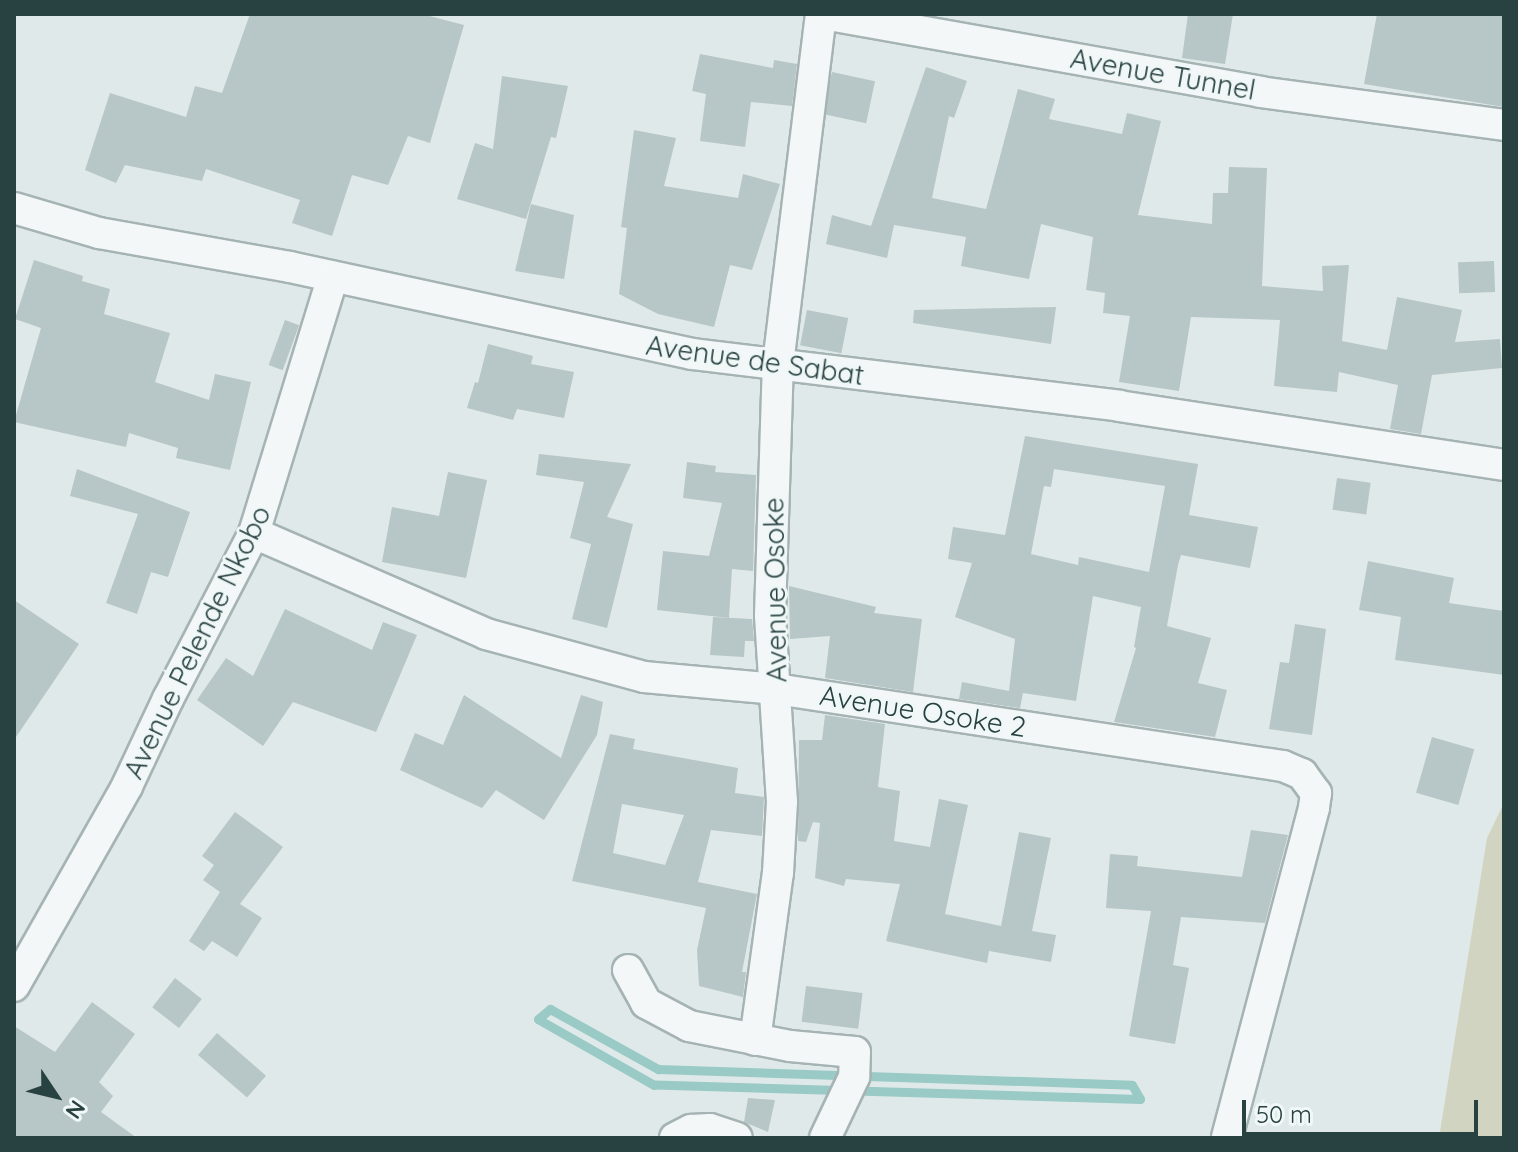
<!DOCTYPE html>
<style>
body{margin:0}
#map{position:relative;width:1518px;height:1152px;overflow:hidden;background:#e0e9e9;font-family:Quicksand,sans-serif}
div>[style]{position:absolute}
.green>*{inset:0;background:#d1d4c1}
.stream>*{height:9px;margin:-4.5px;padding:0 4.5px;transform-origin:4.5px;border-radius:4.5px;background:#9acac5}
.building>*{inset:0;background:#b7c6c6;transform-origin:0 0}
.roads{filter:drop-shadow(2px 0 #a5b3b3) drop-shadow(-2px 0 #a5b3b3) drop-shadow(0 2px #a5b3b3) drop-shadow(0 -2px #a5b3b3)}
.minor>*{height:30px;margin:-15px;padding:0 15px;transform-origin:15px;border-radius:15px;background:#f3f7f8}
span{translate:-50% -50%;white-space:nowrap;text-align:center;line-height:1.15;-webkit-text-stroke:6px #f0f7f7;paint-order:stroke}
.street-label{font-size:28px;color:#284141}
.frame{position:absolute;inset:0;border:16px solid #284141;pointer-events:none}
.north{position:absolute;left:16px;top:1056px;width:80px;height:80px;-webkit-text-stroke:6px #f0f7f7;paint-order:stroke;rotate:125deg;font-size:22px;font-weight:700;line-height:32px;text-align:center;color:#284141}
.north::after{content:'';display:block;margin:auto;width:28px;height:36px;background:#284141;clip-path:polygon(50% 0,100% 100%,50% 72%,0 100%)}
.scale{position:absolute;left:1242px;top:1100px;width:236px;height:36px;box-sizing:border-box;border:4px solid #284141;border-top:0;padding-left:10px;font-size:24px;line-height:28px;white-space:nowrap;color:#284141;-webkit-text-stroke:6px #f0f7f7;paint-order:stroke}
</style>
<div id="map">
<div class="green">
<div style="clip-path:polygon(1504px 803px,1504px 1138px,1439px 1138px,1487px 838px)"></div>
</div>
<div class="stream">
<div style="left:550px;top:1009px;width:124px;rotate:29.1deg"></div>
<div style="left:658px;top:1069px;width:474px;rotate:1.9deg"></div>
<div style="left:1132px;top:1085px;width:16px;rotate:60deg"></div>
<div style="left:1140px;top:1099px;width:486px;rotate:-178.3deg"></div>
<div style="left:654px;top:1085px;width:133px;rotate:-150.4deg"></div>
<div style="left:538px;top:1019px;width:16px;rotate:-40deg"></div>
</div>
<div class="building">
<div style="clip-path:polygon(250px 14px,422px 14px,464px 25px,430px 143px,408px 136px,388px 185px,352px 175px,332px 236px,292px 223px,300px 200px,206px 169px,202px 181px,125px 165px,116px 183px,85px 170px,110px 93px,186px 117px,195px 86px,222px 93px)"></div>
<div style="clip-path:polygon(1188px 14px,1233px 14px,1225px 64px,1182px 58px)"></div>
<div style="clip-path:polygon(1377px 14px,1504px 14px,1504px 107px,1364px 84px)"></div>
<div style="clip-path:polygon(700px 54px,773px 68px,774px 60px,797px 64px,792px 106px,751px 102px,745px 147px,700px 141px,706px 94px,692px 91px)"></div>
<div style="clip-path:polygon(926px 67px,967px 81px,954px 118px,949px 116px,932px 198px,986px 209px,1018px 89px,1055px 99px,1049px 119px,1122px 134px,1127px 113px,1161px 121px,1138px 215px,1212px 224px,1213px 193px,1228px 193px,1229px 167px,1267px 168px,1262px 286px,1323px 291px,1322px 266px,1349px 265px,1342px 341px,1387px 350px,1397px 297px,1462px 310px,1455px 342px,1500px 339px,1502px 368px,1432px 375px,1421px 434px,1390px 429px,1398px 385px,1339px 372px,1337px 392px,1274px 386px,1280px 320px,1191px 317px,1179px 391px,1119px 382px,1130px 316px,1103px 313px,1105px 293px,1086px 290px,1093px 237px,1041px 224px,1029px 279px,961px 266px,966px 237px,894px 225px,887px 258px,826px 244px,832px 215px,871px 226px)"></div>
<div style="left:832px;top:72px;width:44px;height:43px;rotate:12deg"></div>
<div style="clip-path:polygon(502px 76px,568px 86px,556px 138px,551px 137px,526px 219px,457px 199px,475px 143px,493px 149px)"></div>
<div style="clip-path:polygon(634px 130px,676px 138px,664px 186px,738px 198px,743px 174px,780px 184px,752px 270px,730px 265px,714px 327px,658px 314px,619px 294px,627px 228px,621px 227px)"></div>
<div style="clip-path:polygon(531px 204px,574px 215px,564px 279px,515px 271px)"></div>
<div style="clip-path:polygon(34px 260px,83px 276px,82px 281px,110px 289px,104px 314px,170px 333px,155px 382px,209px 400px,215px 374px,251px 382px,230px 470px,176px 458px,178px 448px,129px 433px,126px 447px,14px 422px,41px 328px,15px 319px)"></div>
<div style="left:1494px;top:261px;width:31px;height:36px;rotate:88deg"></div>
<div style="clip-path:polygon(1056px 307px,1051px 344px,913px 323px,914px 310px)"></div>
<div style="left:807px;top:310px;width:42px;height:36px;rotate:11deg"></div>
<div style="left:285px;top:320px;width:15px;height:48px;rotate:20deg"></div>
<div style="clip-path:polygon(488px 344px,533px 356px,531px 364px,574px 372px,564px 418px,517px 409px,513px 420px,467px 408px,475px 382px,478px 383px)"></div>
<div style="clip-path:polygon(evenodd,1025px 436px,1198px 464px,1189px 515px,1258px 527px,1250px 568px,1181px 555px,1178px 565px,1167px 626px,1211px 638px,1198px 683px,1227px 690px,1215px 737px,1114px 722px,1136px 648px,1134px 647px,1141px 607px,1093px 596px,1076px 701px,1023px 693px,1020px 708px,959px 699px,962px 682px,1009px 691px,1015px 639px,955px 617px,972px 563px,948px 559px,953px 527px,1005px 535px,1025px 436px,1054px 469px,1165px 486px,1149px 572px,1079px 557px,1078px 565px,1031px 554px,1044px 486px,1051px 487px,1054px 469px)"></div>
<div style="clip-path:polygon(539px 454px,631px 464px,607px 517px,633px 524px,607px 628px,572px 619px,591px 544px,570px 538px,584px 482px,536px 475px)"></div>
<div style="clip-path:polygon(687px 462px,716px 466px,715px 472px,756px 475px,753px 571px,732px 569px,729px 618px,657px 610px,663px 551px,709px 556px,722px 503px,683px 498px)"></div>
<div style="clip-path:polygon(77px 469px,190px 512px,168px 577px,151px 572px,137px 614px,106px 603px,138px 514px,70px 496px)"></div>
<div style="clip-path:polygon(448px 472px,487px 480px,466px 578px,382px 562px,392px 507px,439px 516px)"></div>
<div style="left:1337px;top:478px;width:34px;height:32px;rotate:8deg"></div>
<div style="clip-path:polygon(1368px 561px,1454px 578px,1449px 603px,1504px 611px,1504px 675px,1395px 660px,1401px 617px,1359px 610px)"></div>
<div style="clip-path:polygon(789px 586px,876px 607px,874px 613px,922px 619px,913px 692px,825px 678px,830px 636px,790px 639px)"></div>
<div style="clip-path:polygon(14px 600px,79px 644px,14px 740px)"></div>
<div style="clip-path:polygon(285px 609px,372px 650px,383px 622px,417px 635px,376px 732px,293px 702px,263px 746px,197px 700px,226px 658px,253px 676px)"></div>
<div style="clip-path:polygon(713px 617px,752px 619px,754px 641px,745px 641px,744px 657px,710px 655px)"></div>
<div style="clip-path:polygon(1295px 624px,1326px 629px,1312px 735px,1269px 729px,1280px 662px,1289px 663px)"></div>
<div style="clip-path:polygon(464px 695px,561px 758px,581px 695px,603px 702px,597px 735px,544px 820px,496px 790px,482px 808px,400px 770px,415px 733px,443px 745px)"></div>
<div style="clip-path:polygon(825px 715px,885px 724px,878px 787px,900px 791px,894px 841px,930px 847px,939px 799px,968px 805px,945px 914px,1001px 926px,1019px 832px,1051px 838px,1032px 931px,1056px 935px,1051px 962px,989px 951px,987px 963px,886px 941px,900px 884px,846px 879px,844px 886px,815px 878px,820px 823px,813px 822px,806px 842px,798px 841px,799px 740px,822px 740px)"></div>
<div style="clip-path:polygon(evenodd,610px 734px,635px 739px,633px 749px,738px 768px,735px 793px,764px 797px,762px 836px,711px 830px,698px 882px,757px 894px,742px 972px,746px 972px,743px 997px,699px 986px,697px 950px,706px 908px,572px 881px,610px 734px,622px 804px,684px 815px,665px 865px,613px 853px,622px 804px)"></div>
<div style="left:1432px;top:737px;width:44px;height:58px;rotate:16deg"></div>
<div style="clip-path:polygon(235px 812px,283px 847px,240px 904px,262px 918px,237px 957px,212px 941px,204px 951px,189px 941px,220px 892px,203px 880px,214px 865px,202px 856px)"></div>
<div style="clip-path:polygon(1251px 830px,1288px 835px,1265px 923px,1181px 917px,1173px 965px,1189px 968px,1175px 1044px,1129px 1036px,1151px 911px,1106px 908px,1110px 854px,1138px 856px,1137px 866px,1242px 877px)"></div>
<div style="left:175px;top:978px;width:34px;height:37px;rotate:38deg"></div>
<div style="left:806px;top:986px;width:57px;height:36px;rotate:7deg"></div>
<div style="clip-path:polygon(92px 1002px,135px 1034px,99px 1082px,113px 1096px,101px 1112px,137px 1138px,14px 1138px,14px 1026px,55px 1052px)"></div>
<div style="left:217px;top:1033px;width:65px;height:29px;rotate:41deg"></div>
<div style="clip-path:polygon(748px 1098px,775px 1100px,768px 1132px,744px 1122px)"></div>
</div>
<div class="roads">
<div class="minor">
<div style="left:824px;top:14px;width:443px;rotate:10.1deg"></div>
<div style="left:1260px;top:92px;width:246px;rotate:7.7deg"></div>
<div style="left:14px;top:208px;width:89px;rotate:16.4deg"></div>
<div style="left:99px;top:233px;width:194px;rotate:10.1deg"></div>
<div style="left:290px;top:267px;width:411px;rotate:12.2deg"></div>
<div style="left:692px;top:354px;width:430px;rotate:6.9deg"></div>
<div style="left:1119px;top:406px;width:389px;rotate:8.7deg"></div>
<div style="left:254px;top:533px;width:253px;rotate:23.5deg"></div>
<div style="left:486px;top:634px;width:164px;rotate:15.2deg"></div>
<div style="left:644px;top:677px;width:133px;rotate:5.2deg"></div>
<div style="left:776px;top:689px;width:513px;rotate:8.64deg"></div>
<div style="left:1283px;top:766px;width:21px;rotate:23deg"></div>
<div style="left:1302px;top:774px;width:24px;rotate:54deg"></div>
<div style="left:1316px;top:793px;width:15px;rotate:98deg"></div>
<div style="left:1314px;top:808px;width:341px;rotate:104.8deg"></div>
<div style="left:628px;top:970px;width:38px;rotate:61deg"></div>
<div style="left:646px;top:1003px;width:49px;rotate:28.1deg"></div>
<div style="left:689px;top:1026px;width:103px;rotate:11.2deg"></div>
<div style="left:790px;top:1046px;width:65px;rotate:5.3deg"></div>
<div style="left:855px;top:1052px;width:25px;rotate:92deg"></div>
<div style="left:854px;top:1077px;width:68px;rotate:115.4deg"></div>
<div style="left:14px;top:986px;width:230px;rotate:-60.5deg"></div>
<div style="left:127px;top:786px;width:96px;rotate:-64.8deg"></div>
<div style="left:168px;top:699px;width:187px;rotate:-62.6deg"></div>
<div style="left:254px;top:533px;width:268px;rotate:-72.9deg"></div>
<div style="left:755px;top:1040px;width:169px;rotate:-82.2deg"></div>
<div style="left:778px;top:873px;width:71px;rotate:-86.8deg"></div>
<div style="left:782px;top:802px;width:187px;rotate:-93.7deg"></div>
<div style="left:770px;top:615px;width:251px;rotate:-88.2deg"></div>
<div style="left:778px;top:364px;width:353px;rotate:-83deg"></div>
<div style="left:675px;top:1138px;width:18px;rotate:-27deg"></div>
<div style="left:691px;top:1130px;width:19px;rotate:-3deg"></div>
<div style="left:710px;top:1129px;width:28px;rotate:18deg"></div>
</div>
</div>
<div class="street-label">
<span style="left:1163px;top:74px;rotate:10deg">Avenue Tunnel</span>
<span style="left:755px;top:360px;rotate:8deg">Avenue de Sabat</span>
<span style="left:775px;top:590px;rotate:-91deg">Avenue Osoke</span>
<span style="left:197px;top:642px;rotate:-64deg">Avenue Pelende Nkobo</span>
<span style="left:923px;top:711px;rotate:9deg">Avenue Osoke 2</span>
</div>
<div class="frame"></div>
<div class="north">N</div>
<div class="scale">50 m</div>
</div>
